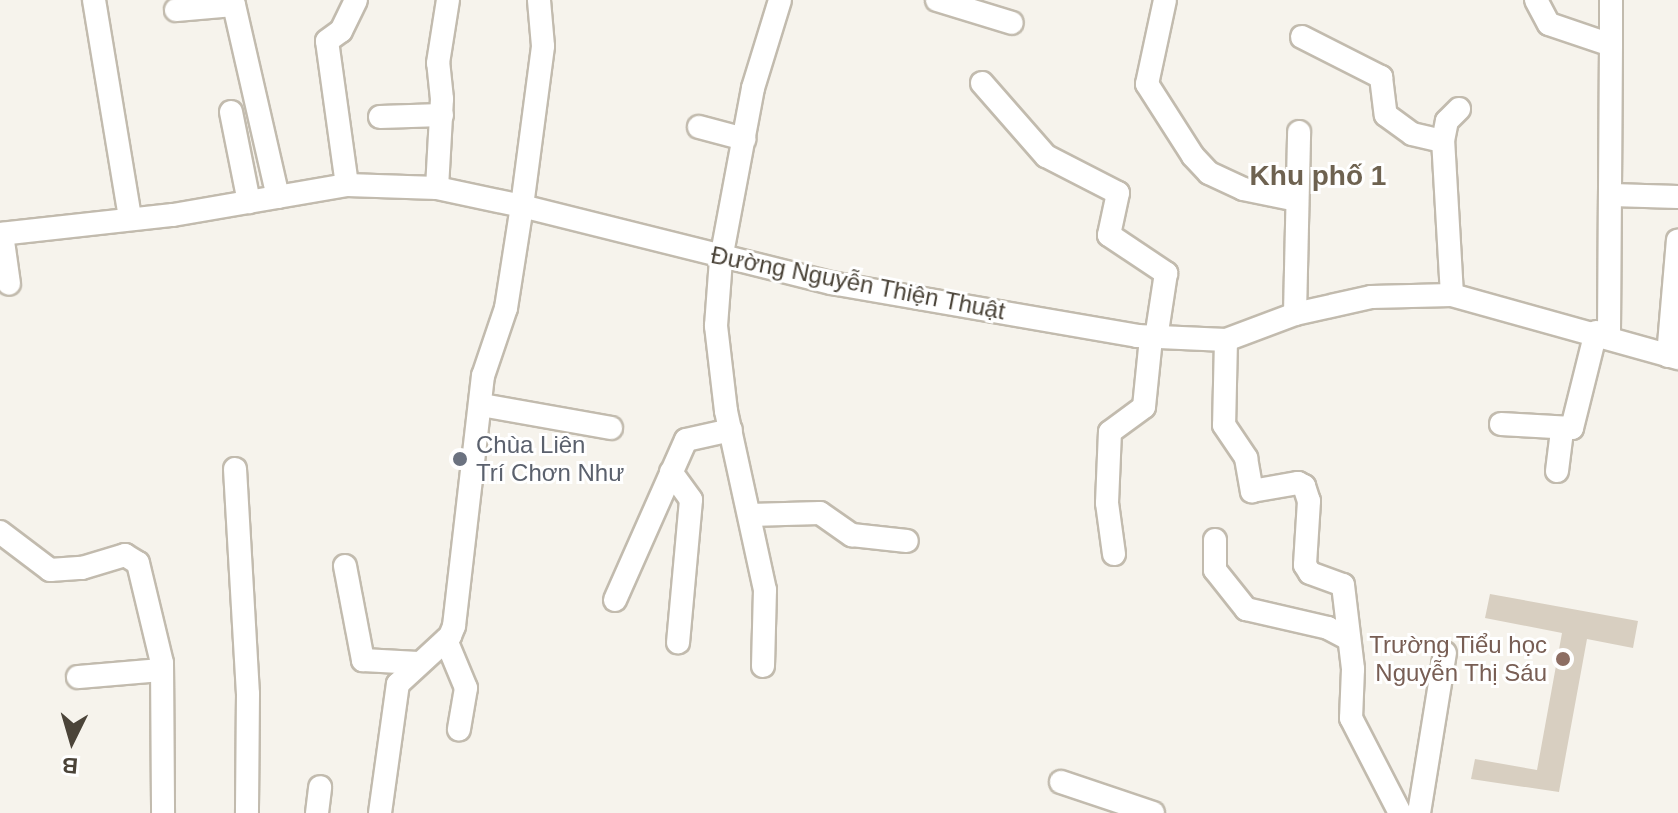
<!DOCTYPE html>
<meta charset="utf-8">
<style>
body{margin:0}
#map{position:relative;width:1678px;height:813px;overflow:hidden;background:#f6f3ec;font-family:Arial,sans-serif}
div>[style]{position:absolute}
.building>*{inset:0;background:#d8cfc1}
.roads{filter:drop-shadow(2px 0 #c2bbae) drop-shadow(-2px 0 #c2bbae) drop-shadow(0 2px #c2bbae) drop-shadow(0 -2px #c2bbae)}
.minor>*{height:22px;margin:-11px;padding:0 11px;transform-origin:11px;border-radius:11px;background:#fff}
.dots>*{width:22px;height:22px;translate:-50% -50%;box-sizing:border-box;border:4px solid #fff;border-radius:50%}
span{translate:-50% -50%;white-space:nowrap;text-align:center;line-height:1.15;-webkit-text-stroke:6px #fff;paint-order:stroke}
.street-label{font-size:24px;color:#4b4439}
.worship-label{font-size:24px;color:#5b616d}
.left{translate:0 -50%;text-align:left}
.education-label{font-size:24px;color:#785e54}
.right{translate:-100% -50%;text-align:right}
.quarter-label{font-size:28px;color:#6e6250;font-weight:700}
.north{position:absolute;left:32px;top:701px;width:80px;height:80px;-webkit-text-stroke:6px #fff;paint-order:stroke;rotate:185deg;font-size:22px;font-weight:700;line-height:32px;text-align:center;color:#4b4439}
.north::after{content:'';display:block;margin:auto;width:28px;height:36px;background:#4b4439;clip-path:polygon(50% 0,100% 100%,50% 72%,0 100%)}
</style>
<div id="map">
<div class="building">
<div style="clip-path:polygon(1490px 594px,1638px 621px,1633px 648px,1587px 639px,1559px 792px,1471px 779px,1475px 759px,1537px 770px,1562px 633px,1485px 618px)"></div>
</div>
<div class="roads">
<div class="minor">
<div style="left:94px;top:0;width:221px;rotate:80.6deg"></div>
<div style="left:937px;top:0;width:78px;rotate:17deg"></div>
<div style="left:1165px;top:0;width:86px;rotate:102.1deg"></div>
<div style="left:1147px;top:84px;width:85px;rotate:57.4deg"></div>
<div style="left:1193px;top:156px;width:23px;rotate:47deg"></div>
<div style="left:1209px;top:173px;width:38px;rotate:25deg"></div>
<div style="left:1243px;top:189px;width:55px;rotate:11.5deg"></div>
<div style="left:1536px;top:0;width:27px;rotate:62deg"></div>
<div style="left:1549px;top:24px;width:65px;rotate:18.7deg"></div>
<div style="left:1611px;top:45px;width:292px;rotate:90.4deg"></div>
<div style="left:1611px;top:0;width:45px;rotate:90deg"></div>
<div style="left:176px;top:10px;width:58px;rotate:-4.9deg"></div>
<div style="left:234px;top:5px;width:197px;rotate:77.1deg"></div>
<div style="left:1302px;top:37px;width:89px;rotate:26.9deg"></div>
<div style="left:1381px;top:77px;width:38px;rotate:83deg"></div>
<div style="left:1386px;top:115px;width:32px;rotate:36deg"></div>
<div style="left:1412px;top:134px;width:32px;rotate:13deg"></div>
<div style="left:982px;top:83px;width:97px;rotate:48.8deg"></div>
<div style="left:1046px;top:156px;width:81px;rotate:27.2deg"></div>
<div style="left:1118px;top:193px;width:43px;rotate:102.1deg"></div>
<div style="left:1109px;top:235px;width:69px;rotate:33.7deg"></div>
<div style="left:1166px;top:273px;width:66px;rotate:98.7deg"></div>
<div style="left:231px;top:112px;width:92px;rotate:78.7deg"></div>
<div style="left:380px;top:117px;width:62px;rotate:-1.8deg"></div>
<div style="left:699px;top:127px;width:47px;rotate:14.9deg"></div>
<div style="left:347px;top:185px;width:145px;rotate:-97.9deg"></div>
<div style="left:327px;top:41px;width:17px;rotate:-36deg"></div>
<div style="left:341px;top:31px;width:34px;rotate:-64deg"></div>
<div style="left:437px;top:188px;width:89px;rotate:-86.8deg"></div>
<div style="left:442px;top:99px;width:36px;rotate:-96deg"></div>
<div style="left:438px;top:63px;width:64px;rotate:-81deg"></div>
<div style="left:1612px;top:195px;width:66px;rotate:1.7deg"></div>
<div style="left:0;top:234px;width:174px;rotate:-6.3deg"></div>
<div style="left:173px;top:215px;width:177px;rotate:-9.8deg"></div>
<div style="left:347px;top:185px;width:90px;rotate:1.9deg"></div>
<div style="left:437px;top:188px;width:87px;rotate:12deg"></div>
<div style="left:522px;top:206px;width:161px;rotate:-82.5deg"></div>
<div style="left:543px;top:46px;width:46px;rotate:-95deg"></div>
<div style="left:2px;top:234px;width:50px;rotate:82deg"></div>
<div style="left:1452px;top:295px;width:154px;rotate:-93.3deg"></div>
<div style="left:1443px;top:141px;width:20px;rotate:-79deg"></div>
<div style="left:1447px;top:121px;width:17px;rotate:-45deg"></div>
<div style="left:1295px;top:314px;width:182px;rotate:-88.7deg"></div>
<div style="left:1226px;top:340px;width:85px;rotate:91.3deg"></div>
<div style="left:1224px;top:425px;width:40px;rotate:56deg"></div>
<div style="left:1246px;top:458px;width:34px;rotate:80deg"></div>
<div style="left:1252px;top:491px;width:47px;rotate:-9.9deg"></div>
<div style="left:1298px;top:483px;width:7px;rotate:27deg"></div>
<div style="left:1304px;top:486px;width:16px;rotate:72deg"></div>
<div style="left:1309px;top:501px;width:64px;rotate:93.6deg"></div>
<div style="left:1305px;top:565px;width:9px;rotate:58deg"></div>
<div style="left:1310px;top:573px;width:35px;rotate:20deg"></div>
<div style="left:1343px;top:585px;width:85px;rotate:83.2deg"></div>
<div style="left:1353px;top:669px;width:49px;rotate:92.3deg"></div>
<div style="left:1351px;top:718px;width:107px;rotate:62.7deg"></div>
<div style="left:1668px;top:356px;width:116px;rotate:-85.1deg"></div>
<div style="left:482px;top:405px;width:131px;rotate:10.1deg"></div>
<div style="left:1501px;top:424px;width:71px;rotate:3.2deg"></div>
<div style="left:1572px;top:428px;width:99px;rotate:-76deg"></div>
<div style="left:235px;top:469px;width:225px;rotate:86.7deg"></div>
<div style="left:248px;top:694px;width:119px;rotate:90.5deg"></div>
<div style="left:1557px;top:471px;width:40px;rotate:-82.9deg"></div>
<div style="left:671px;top:472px;width:34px;rotate:54deg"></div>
<div style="left:691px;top:500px;width:143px;rotate:95.2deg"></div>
<div style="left:750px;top:515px;width:70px;rotate:-1.6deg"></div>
<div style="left:820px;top:513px;width:39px;rotate:35deg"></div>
<div style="left:852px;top:535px;width:55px;rotate:6.2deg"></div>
<div style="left:0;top:532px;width:63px;rotate:37.2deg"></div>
<div style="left:50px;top:570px;width:32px;rotate:-4deg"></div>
<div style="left:82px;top:568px;width:45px;rotate:-16.8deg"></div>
<div style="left:125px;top:555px;width:15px;rotate:32deg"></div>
<div style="left:138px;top:563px;width:103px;rotate:76.5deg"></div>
<div style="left:162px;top:663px;width:150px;rotate:89.6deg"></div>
<div style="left:1215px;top:540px;width:30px;rotate:90deg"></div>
<div style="left:1215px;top:570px;width:50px;rotate:51.5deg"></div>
<div style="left:1246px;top:609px;width:84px;rotate:13deg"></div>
<div style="left:1328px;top:628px;width:21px;rotate:28deg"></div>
<div style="left:1114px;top:554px;width:51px;rotate:-97.8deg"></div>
<div style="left:1107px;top:503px;width:71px;rotate:-87.6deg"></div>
<div style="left:1110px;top:432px;width:42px;rotate:-36.3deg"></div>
<div style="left:1144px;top:407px;width:69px;rotate:-84.2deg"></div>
<div style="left:345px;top:566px;width:96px;rotate:79.2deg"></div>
<div style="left:363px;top:660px;width:55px;rotate:3.1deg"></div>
<div style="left:615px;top:600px;width:175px;rotate:-66.1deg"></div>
<div style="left:686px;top:440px;width:46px;rotate:-12.5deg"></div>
<div style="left:446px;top:640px;width:52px;rotate:67.4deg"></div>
<div style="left:466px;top:688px;width:42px;rotate:99.7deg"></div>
<div style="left:763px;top:666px;width:76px;rotate:-88.5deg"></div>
<div style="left:765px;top:590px;width:183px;rotate:-102.3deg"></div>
<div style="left:726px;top:411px;width:86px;rotate:-96.7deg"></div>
<div style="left:716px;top:326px;width:67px;rotate:-85.7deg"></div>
<div style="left:721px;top:259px;width:174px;rotate:-79.4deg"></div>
<div style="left:753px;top:88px;width:92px;rotate:-72.9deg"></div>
<div style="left:78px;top:677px;width:84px;rotate:-4.8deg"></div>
<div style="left:1061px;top:782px;width:97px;rotate:18.6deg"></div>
<div style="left:317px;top:813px;width:26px;rotate:-83deg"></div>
<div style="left:380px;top:813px;width:130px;rotate:-82.1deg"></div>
<div style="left:398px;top:684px;width:71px;rotate:-42.7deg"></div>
<div style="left:450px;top:636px;width:11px;rotate:-68deg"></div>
<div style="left:454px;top:626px;width:252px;rotate:-83.4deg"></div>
<div style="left:483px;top:376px;width:72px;rotate:-71.3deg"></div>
<div style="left:506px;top:308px;width:103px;rotate:-81.1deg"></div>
<div style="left:522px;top:206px;width:318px;rotate:14deg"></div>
<div style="left:831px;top:283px;width:311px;rotate:9.8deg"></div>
<div style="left:1137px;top:336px;width:89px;rotate:2.6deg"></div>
<div style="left:1226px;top:340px;width:74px;rotate:-20.6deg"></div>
<div style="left:1295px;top:314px;width:78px;rotate:-12.6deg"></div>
<div style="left:1371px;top:297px;width:81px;rotate:-1.4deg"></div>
<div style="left:1452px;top:295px;width:235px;rotate:15.6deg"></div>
<div style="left:1419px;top:813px;width:162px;rotate:-80.8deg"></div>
</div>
</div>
<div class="dots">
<div style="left:460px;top:459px;background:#6b7280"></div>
<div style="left:1563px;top:659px;background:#8d6e63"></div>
</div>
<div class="street-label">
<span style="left:858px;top:283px;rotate:11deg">Đường Nguyễn Thiện Thuật</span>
</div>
<div class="worship-label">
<span class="left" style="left:476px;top:459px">Chùa Liên<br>Trí Chơn Như</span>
</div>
<div class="education-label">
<span class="right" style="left:1547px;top:659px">Trường Tiểu học<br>Nguyễn Thị Sáu</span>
</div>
<div class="quarter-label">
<span style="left:1318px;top:176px">Khu phố 1</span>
</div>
<div class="north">B</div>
</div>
